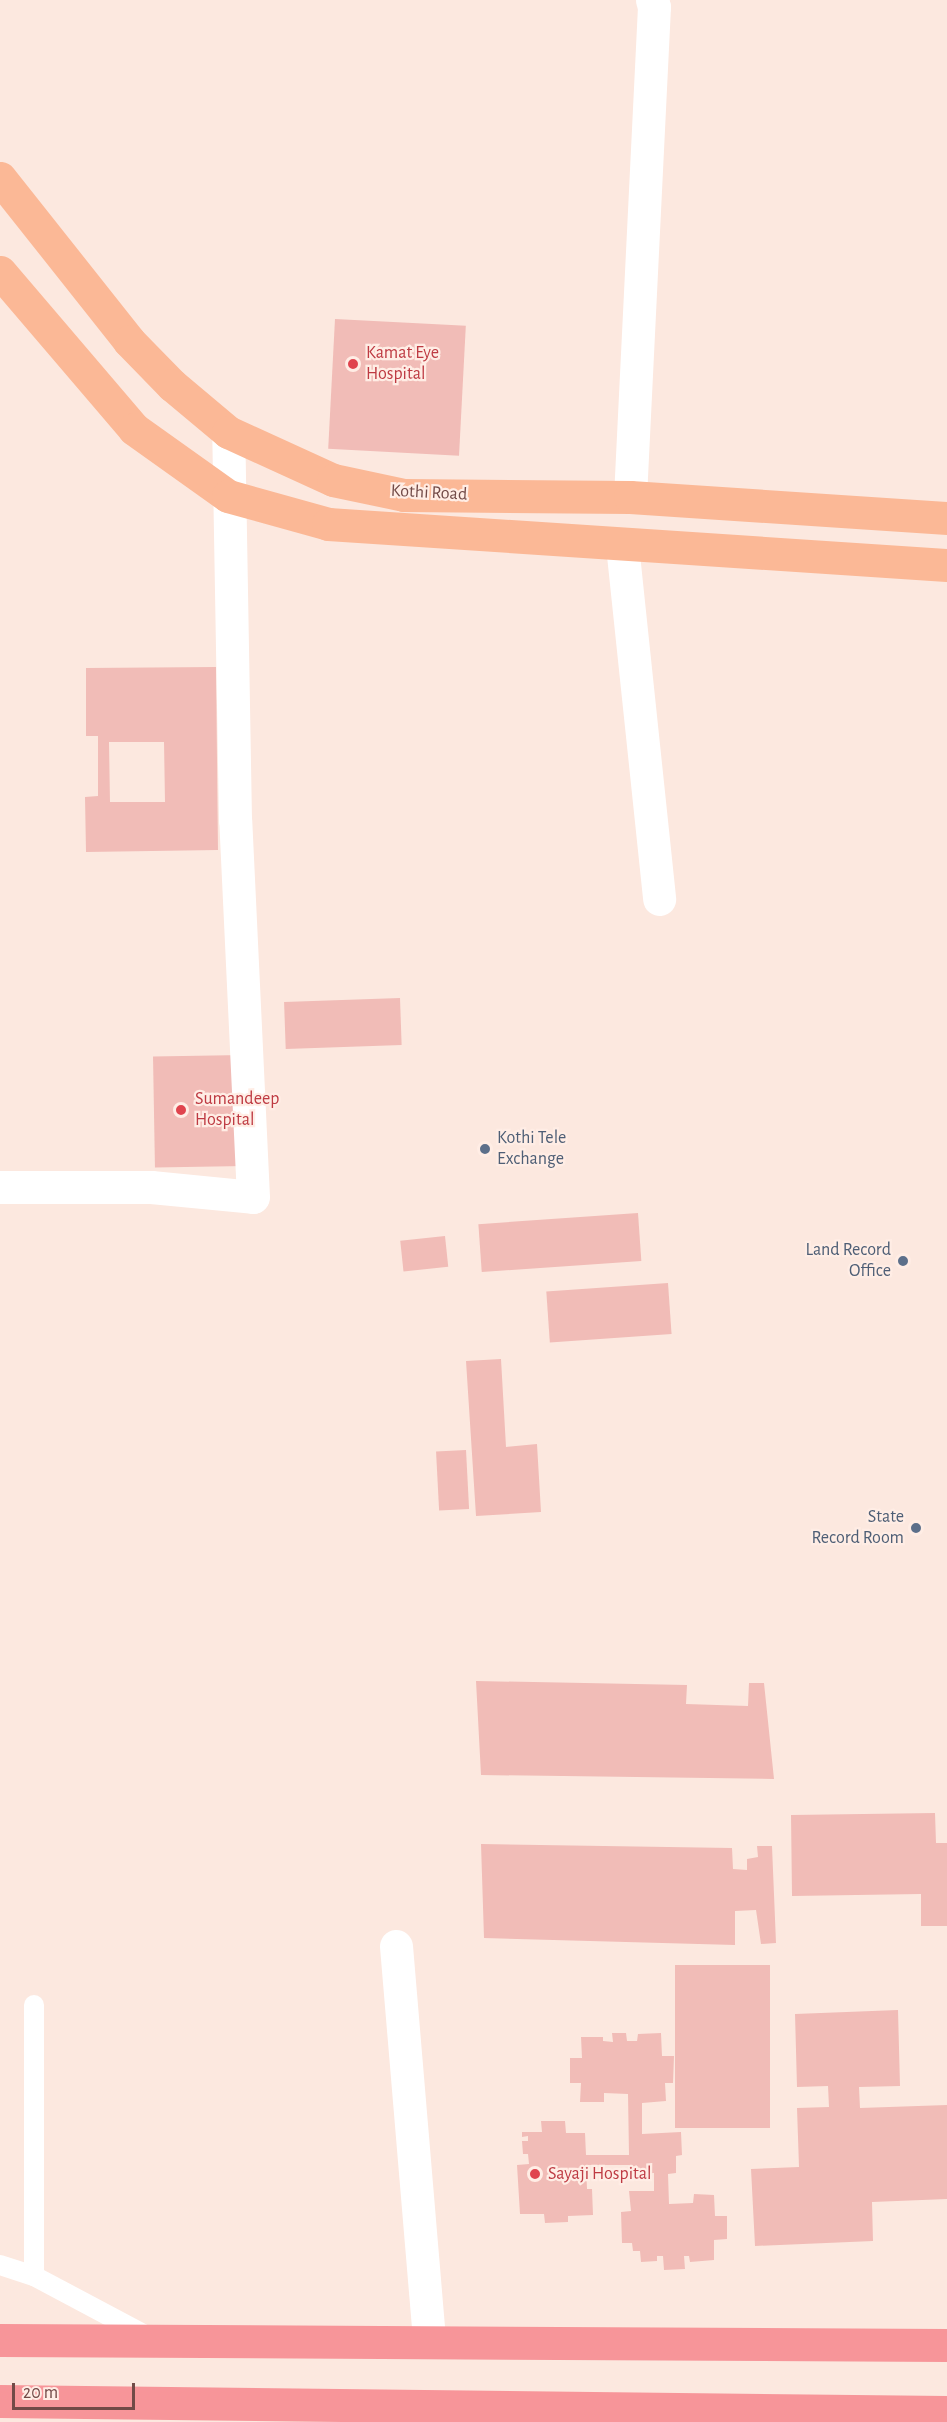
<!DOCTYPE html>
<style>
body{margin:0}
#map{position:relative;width:947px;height:2422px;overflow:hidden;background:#fce8df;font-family:"Alegreya Sans",sans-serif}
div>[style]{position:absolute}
.building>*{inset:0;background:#f1bcb7;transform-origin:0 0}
.lane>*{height:20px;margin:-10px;padding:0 10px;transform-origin:10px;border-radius:10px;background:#fff}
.street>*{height:33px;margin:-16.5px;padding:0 16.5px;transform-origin:16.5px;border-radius:16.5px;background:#fff}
.primary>*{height:33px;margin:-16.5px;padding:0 16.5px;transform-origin:16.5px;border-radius:16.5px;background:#fbb896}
.highway>*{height:33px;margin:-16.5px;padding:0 16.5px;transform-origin:16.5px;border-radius:16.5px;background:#f79599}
.dots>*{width:16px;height:16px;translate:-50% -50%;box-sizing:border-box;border:3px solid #ffede5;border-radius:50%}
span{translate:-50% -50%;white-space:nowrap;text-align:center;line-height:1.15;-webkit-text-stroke:4.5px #ffede5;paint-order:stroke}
.health-label{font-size:18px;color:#be3a42}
.left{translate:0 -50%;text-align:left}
.street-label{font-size:18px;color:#724a47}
.service-label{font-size:18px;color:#4e5e75}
.right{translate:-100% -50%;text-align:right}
.scale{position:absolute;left:12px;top:2383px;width:123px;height:27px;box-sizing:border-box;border:3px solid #724a47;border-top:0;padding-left:8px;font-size:18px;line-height:21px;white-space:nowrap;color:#724a47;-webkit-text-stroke:4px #ffede5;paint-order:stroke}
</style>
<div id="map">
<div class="building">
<div style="left:335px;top:319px;width:131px;height:130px;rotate:3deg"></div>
<div style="clip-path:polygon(evenodd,216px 667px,218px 850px,86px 852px,85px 797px,98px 796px,98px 736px,86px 736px,86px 668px,216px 667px,109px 742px,164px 742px,165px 802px,110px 802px,109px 742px)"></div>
<div style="left:400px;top:998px;width:47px;height:116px;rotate:88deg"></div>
<div style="left:243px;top:1055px;width:111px;height:90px;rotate:89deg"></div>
<div style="left:638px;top:1213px;width:48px;height:160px;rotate:86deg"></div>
<div style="left:445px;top:1236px;width:31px;height:45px;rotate:84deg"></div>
<div style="left:668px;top:1283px;width:51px;height:122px;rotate:86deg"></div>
<div style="clip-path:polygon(501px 1359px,506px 1447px,537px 1444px,541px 1512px,476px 1516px,466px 1361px)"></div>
<div style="left:466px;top:1450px;width:59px;height:30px;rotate:87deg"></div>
<div style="clip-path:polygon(476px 1681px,687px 1685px,686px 1704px,748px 1706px,749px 1683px,764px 1683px,774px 1779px,481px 1775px)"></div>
<div style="clip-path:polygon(935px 1813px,936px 1843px,947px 1843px,947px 1926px,921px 1926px,921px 1894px,792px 1896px,791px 1815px)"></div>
<div style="clip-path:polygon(481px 1844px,732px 1848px,733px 1869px,747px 1870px,747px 1859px,758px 1857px,757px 1846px,772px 1846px,776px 1943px,761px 1944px,756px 1910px,735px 1911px,735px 1945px,484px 1938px)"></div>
<div style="left:675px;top:1965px;width:95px;height:163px"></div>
<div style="clip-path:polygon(898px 2010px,900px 2086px,859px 2087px,860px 2108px,947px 2105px,947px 2199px,872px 2202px,873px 2241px,755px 2246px,751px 2169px,799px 2167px,797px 2108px,829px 2107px,828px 2086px,797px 2087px,795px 2014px)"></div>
<div style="clip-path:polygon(612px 2033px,626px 2033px,627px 2041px,637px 2041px,638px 2034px,661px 2033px,662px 2056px,674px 2056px,673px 2083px,665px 2083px,666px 2101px,642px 2103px,642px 2134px,681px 2132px,682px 2155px,676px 2156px,676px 2173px,668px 2174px,669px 2204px,693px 2203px,694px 2194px,714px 2195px,715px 2216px,727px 2216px,727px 2239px,714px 2240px,714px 2260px,690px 2262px,689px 2256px,684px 2256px,685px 2269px,664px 2270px,663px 2256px,657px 2256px,657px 2261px,641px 2262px,640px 2251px,633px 2251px,632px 2243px,622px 2243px,621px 2212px,631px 2211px,629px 2191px,654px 2191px,654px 2173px,630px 2174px,629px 2165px,586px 2165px,587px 2189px,592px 2189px,593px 2215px,568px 2216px,568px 2222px,545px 2223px,544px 2214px,520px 2214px,517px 2165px,529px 2164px,528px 2154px,523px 2154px,522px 2141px,528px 2141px,528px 2136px,522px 2137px,522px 2132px,542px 2132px,541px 2121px,565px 2121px,566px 2133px,585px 2133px,586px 2155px,629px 2155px,628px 2094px,604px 2093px,604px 2102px,580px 2102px,581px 2083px,570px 2083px,570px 2058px,582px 2058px,581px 2037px,603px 2037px,603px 2041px,613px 2042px)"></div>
</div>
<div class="lane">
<div style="left:0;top:2265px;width:36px;rotate:18deg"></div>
<div style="left:34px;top:2276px;width:128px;rotate:28deg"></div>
<div style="left:34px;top:2276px;width:271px;rotate:-90deg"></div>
</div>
<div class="street">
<div style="left:630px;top:497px;width:491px;rotate:-87.2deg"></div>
<div style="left:654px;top:7px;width:7px;rotate:-106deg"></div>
<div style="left:622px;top:545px;width:356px;rotate:84deg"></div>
<div style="left:0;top:1187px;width:151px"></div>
<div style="left:151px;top:1187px;width:102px;rotate:5.6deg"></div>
<div style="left:253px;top:1197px;width:377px;rotate:-92.7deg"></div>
<div style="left:235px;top:820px;width:388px;rotate:-91deg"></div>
<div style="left:396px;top:1946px;width:397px;rotate:85.2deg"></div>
</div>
<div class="primary">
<div style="left:0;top:178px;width:208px;rotate:51.6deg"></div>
<div style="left:129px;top:341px;width:62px;rotate:45.7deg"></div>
<div style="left:172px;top:385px;width:73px;rotate:40deg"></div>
<div style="left:228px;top:432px;width:115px;rotate:24.6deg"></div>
<div style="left:333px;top:480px;width:73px;rotate:11.9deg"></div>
<div style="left:404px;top:495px;width:226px;rotate:0.5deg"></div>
<div style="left:630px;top:497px;width:318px;rotate:3.8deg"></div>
<div style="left:0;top:272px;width:206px;rotate:49.5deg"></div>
<div style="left:134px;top:429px;width:115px;rotate:35.5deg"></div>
<div style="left:228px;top:496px;width:104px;rotate:15.6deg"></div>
<div style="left:328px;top:524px;width:620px;rotate:3.79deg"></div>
</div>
<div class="highway">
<div style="left:0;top:2340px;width:947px;rotate:0.3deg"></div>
<div style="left:0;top:2401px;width:947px;rotate:0.67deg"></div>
</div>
<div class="dots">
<div style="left:353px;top:364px;background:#e0444e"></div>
<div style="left:181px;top:1110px;background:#e0444e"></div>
<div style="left:485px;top:1149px;background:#5c6f8a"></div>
<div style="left:903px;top:1261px;background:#5c6f8a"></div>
<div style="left:916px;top:1528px;background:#5c6f8a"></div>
<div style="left:535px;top:2174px;background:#e0444e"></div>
</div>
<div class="health-label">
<span class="left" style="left:366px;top:364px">Kamat Eye<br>Hospital</span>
<span class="left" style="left:195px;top:1110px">Sumandeep<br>Hospital</span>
<span class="left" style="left:548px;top:2174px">Sayaji Hospital</span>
</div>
<div class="street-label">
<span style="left:429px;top:493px;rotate:3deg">Kothi Road</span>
</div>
<div class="service-label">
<span class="left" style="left:497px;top:1149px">Kothi Tele<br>Exchange</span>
<span class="right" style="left:891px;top:1261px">Land Record<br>Office</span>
<span class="right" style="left:904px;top:1528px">State<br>Record Room</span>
</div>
<div class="scale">20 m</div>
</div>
